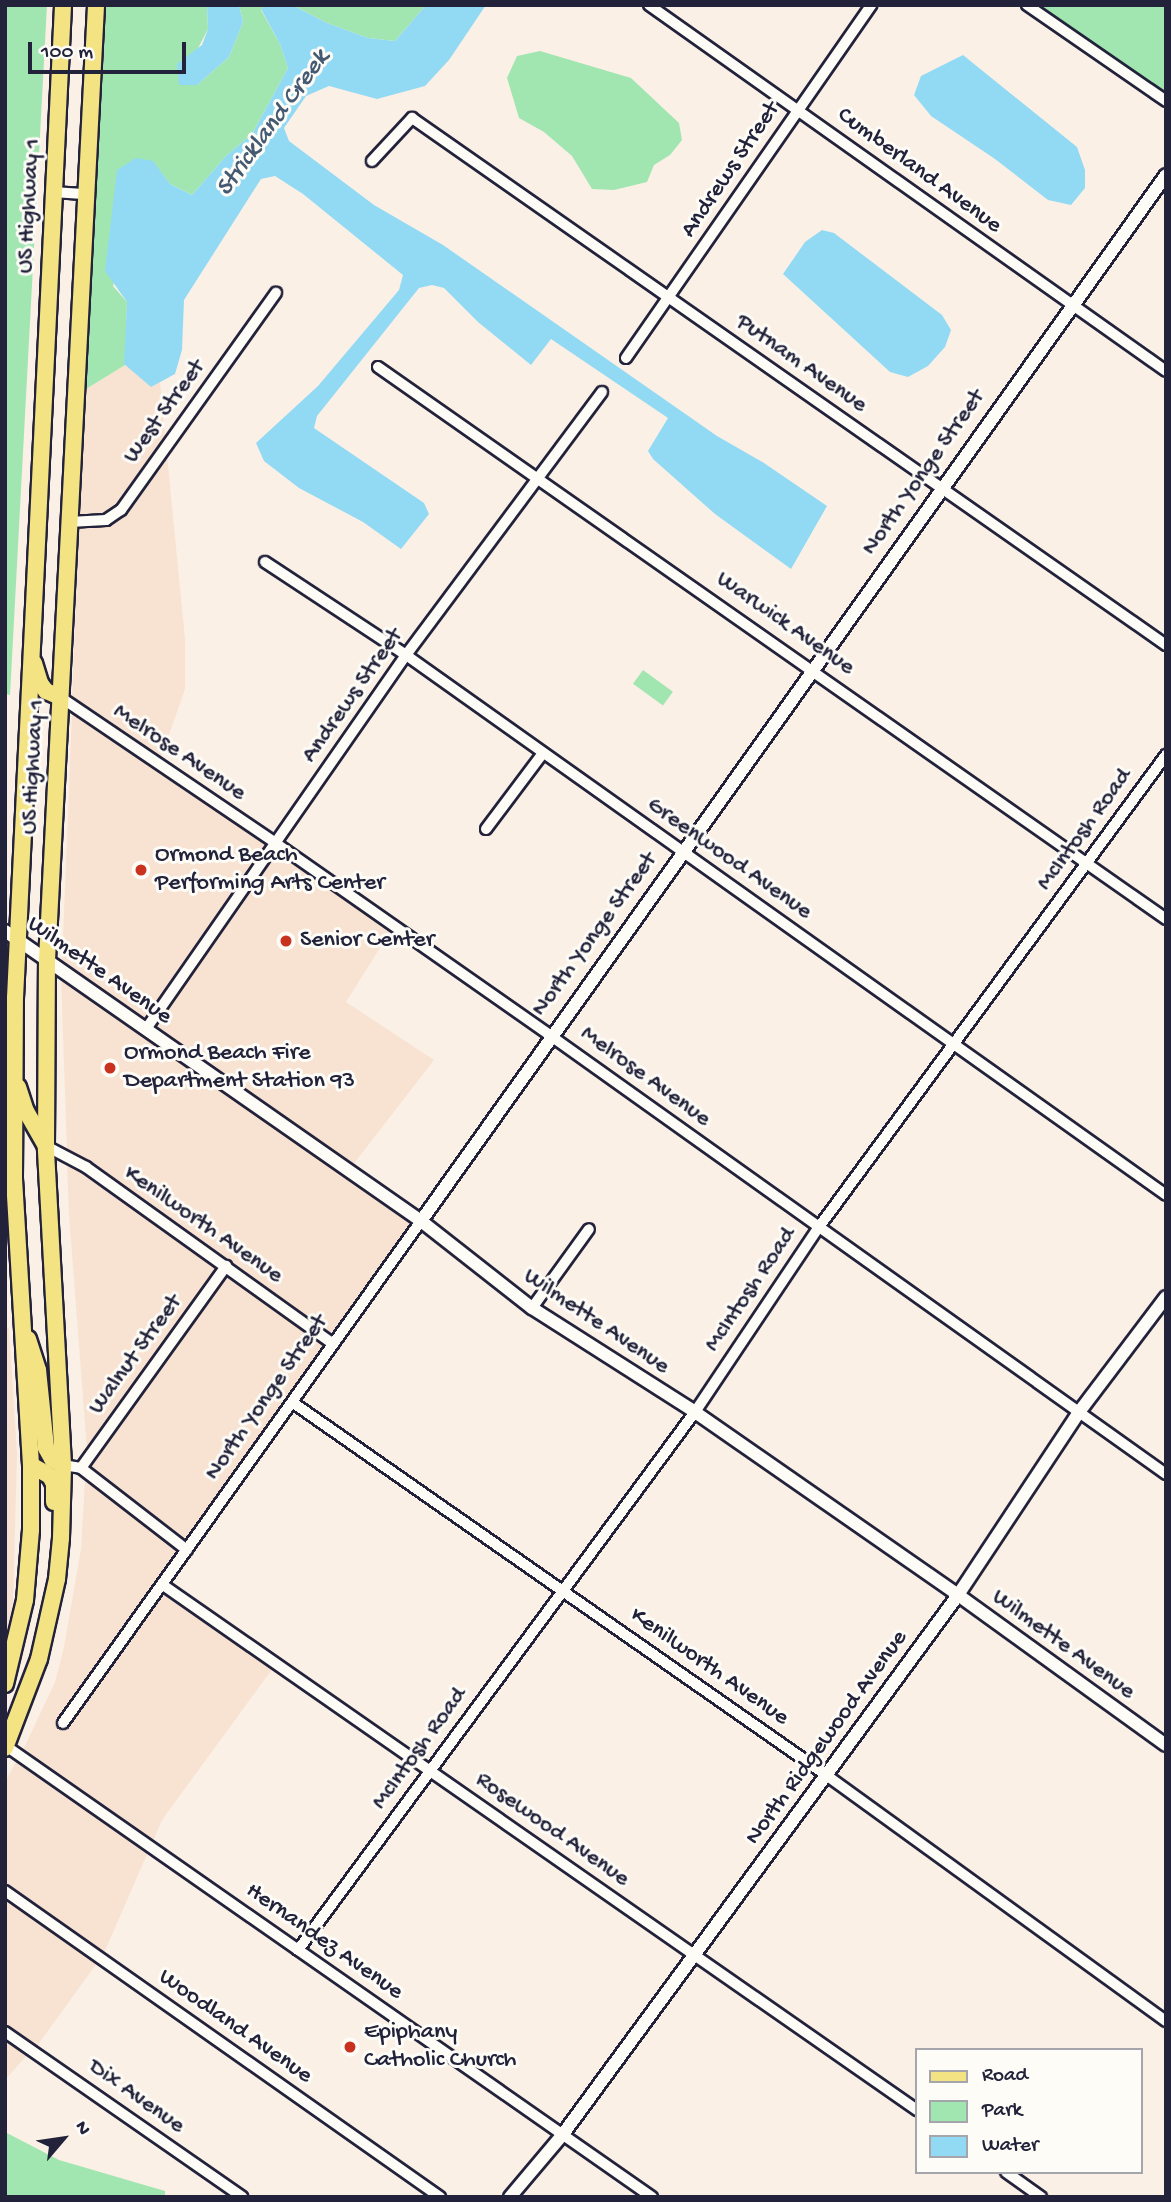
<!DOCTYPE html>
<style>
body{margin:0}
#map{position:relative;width:1171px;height:2202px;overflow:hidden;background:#fbf0e6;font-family:"Gochi Hand",sans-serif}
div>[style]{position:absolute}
.built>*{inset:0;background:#f8e2d2;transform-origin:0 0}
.green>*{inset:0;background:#a1e6b1;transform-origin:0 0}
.water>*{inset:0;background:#92daf4}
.roads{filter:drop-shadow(2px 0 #22223b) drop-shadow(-2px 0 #22223b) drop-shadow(0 2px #22223b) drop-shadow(0 -2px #22223b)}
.minor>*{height:10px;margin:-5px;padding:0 5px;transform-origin:5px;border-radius:5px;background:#fdfcf7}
.tertiary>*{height:12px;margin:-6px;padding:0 6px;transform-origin:6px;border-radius:6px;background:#fdfcf7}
.primary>*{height:16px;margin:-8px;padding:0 8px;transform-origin:8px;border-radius:8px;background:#f4e382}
.dots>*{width:19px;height:19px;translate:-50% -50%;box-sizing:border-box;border:4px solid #fdfcf7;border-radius:50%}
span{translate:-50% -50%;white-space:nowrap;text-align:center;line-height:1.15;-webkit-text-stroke:6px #fdfcf7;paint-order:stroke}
.street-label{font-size:24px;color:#22223b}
.poi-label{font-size:24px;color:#22223b}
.left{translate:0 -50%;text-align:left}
.water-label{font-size:26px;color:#445972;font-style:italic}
.frame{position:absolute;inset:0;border:7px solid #22223b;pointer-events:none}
.legend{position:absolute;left:915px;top:2048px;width:228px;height:126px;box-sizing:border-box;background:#fdfcf7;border:2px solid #a5a5ac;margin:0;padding:9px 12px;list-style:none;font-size:21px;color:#22223b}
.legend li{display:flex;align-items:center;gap:14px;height:35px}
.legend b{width:35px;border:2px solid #a5a5ac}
.north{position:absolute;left:28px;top:2104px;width:70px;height:70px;-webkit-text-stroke:5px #fdfcf7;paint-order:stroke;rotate:61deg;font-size:19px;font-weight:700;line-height:28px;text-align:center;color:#22223b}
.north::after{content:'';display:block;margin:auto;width:24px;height:32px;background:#22223b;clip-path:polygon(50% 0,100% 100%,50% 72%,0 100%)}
.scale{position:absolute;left:28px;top:42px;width:158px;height:32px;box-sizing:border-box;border:4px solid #22223b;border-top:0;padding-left:9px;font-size:21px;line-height:24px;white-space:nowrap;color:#22223b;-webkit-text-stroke:5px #fdfcf7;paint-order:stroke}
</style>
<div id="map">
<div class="built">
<div style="clip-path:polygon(125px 365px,151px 387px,160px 382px,165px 438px,111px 512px,79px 516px,86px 389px)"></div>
<div style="clip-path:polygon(167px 455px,185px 639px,185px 689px,161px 758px,72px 699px,79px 527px,107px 525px,118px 520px)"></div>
<div style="clip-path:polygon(72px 713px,269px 846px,145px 1021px,62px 963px)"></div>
<div style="clip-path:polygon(278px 852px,391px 930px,346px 1002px,434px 1060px,352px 1166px,154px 1028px)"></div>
<div style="clip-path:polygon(61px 977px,413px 1222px,332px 1336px,234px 1263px,90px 1163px,67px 1150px)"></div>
<div style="clip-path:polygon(67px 1164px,218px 1267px,87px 1450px,69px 1215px)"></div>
<div style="left:227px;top:1274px;width:122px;height:238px;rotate:36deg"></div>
<div style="clip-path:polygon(9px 1328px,17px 1454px,13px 1603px,5px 1640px,5px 1329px)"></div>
<div style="clip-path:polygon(85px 1480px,179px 1552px,55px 1725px,65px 1730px,164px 1593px,273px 1668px,162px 1820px,153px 1841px,23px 1750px,55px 1682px,64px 1647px,81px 1549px)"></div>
<div style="clip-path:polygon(17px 1760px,148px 1852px,104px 1953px,5px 1884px,5px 1782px)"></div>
<div style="clip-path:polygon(5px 1898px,97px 1963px,37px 2046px,5px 2024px)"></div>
<div style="clip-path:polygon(5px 2039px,28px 2054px,5px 2080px)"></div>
</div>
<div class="green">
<div style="clip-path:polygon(5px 5px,47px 5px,10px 695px,5px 694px)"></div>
<div style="clip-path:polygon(104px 5px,207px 5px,208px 29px,179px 85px,197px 85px,229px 57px,243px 22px,239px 5px,267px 5px,261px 10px,280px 44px,288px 68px,252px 134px,226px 156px,192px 195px,170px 184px,152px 161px,113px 286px,127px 302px,125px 365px,86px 389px)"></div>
<div style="clip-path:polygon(292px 5px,426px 5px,395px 41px,368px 38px,327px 23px)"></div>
<div style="clip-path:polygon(1027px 5px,1166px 5px,1166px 101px)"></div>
<div style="clip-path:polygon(540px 51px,631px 78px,679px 123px,682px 140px,670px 155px,654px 165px,647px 182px,614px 190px,592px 189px,572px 156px,544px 132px,519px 118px,507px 78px,517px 56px)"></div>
<div style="left:643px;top:670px;width:37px;height:17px;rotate:36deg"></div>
<div style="clip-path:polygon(5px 2132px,59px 2160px,165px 2191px,165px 2197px,5px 2197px)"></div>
</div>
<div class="water">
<div style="clip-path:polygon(207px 5px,239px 5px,243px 22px,229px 57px,197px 85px,179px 85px,177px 64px,202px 45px,208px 29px)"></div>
<div style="clip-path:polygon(267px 5px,292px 5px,327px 23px,368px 38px,395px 41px,426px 5px,486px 5px,449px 60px,425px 86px,377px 99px,329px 86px,306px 96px,284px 128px,289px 141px,374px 205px,443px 245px,717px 436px,764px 463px,827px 506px,791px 569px,715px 514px,653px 459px,648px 451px,668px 418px,551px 339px,531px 365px,478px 322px,444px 288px,432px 285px,419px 288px,317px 416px,314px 428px,424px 503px,429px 514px,401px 549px,363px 522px,299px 488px,264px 461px,256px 443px,318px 386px,399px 290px,403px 275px,303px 194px,275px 176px,261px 179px,184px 300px,182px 350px,175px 374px,151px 387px,124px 364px,127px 302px,105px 271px,117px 170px,136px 158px,153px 161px,170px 184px,192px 195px,226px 156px,252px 134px,288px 68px,280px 44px,261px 9px)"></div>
<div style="clip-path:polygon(963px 55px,1077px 147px,1085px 170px,1085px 188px,1071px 205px,1048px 200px,995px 159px,931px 116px,914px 95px,921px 76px)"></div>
<div style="clip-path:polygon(822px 230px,834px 233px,942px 315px,951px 330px,945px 347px,928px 366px,908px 377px,890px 372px,783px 274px,805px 242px)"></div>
</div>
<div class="roads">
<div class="minor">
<div style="left:649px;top:5px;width:633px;rotate:35.3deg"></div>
<div style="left:1027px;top:5px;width:169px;rotate:34.6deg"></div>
<div style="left:372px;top:161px;width:59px;rotate:-47.1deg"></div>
<div style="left:412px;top:118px;width:920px;rotate:34.95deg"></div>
<div style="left:54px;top:192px;width:32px;rotate:4deg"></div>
<div style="left:626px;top:358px;width:430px;rotate:-55.2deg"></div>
<div style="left:378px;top:367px;width:962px;rotate:35.01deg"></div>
<div style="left:69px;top:522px;width:37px;rotate:-3deg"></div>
<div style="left:106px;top:520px;width:18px;rotate:-34deg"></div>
<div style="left:121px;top:510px;width:267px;rotate:-54.5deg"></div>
<div style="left:265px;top:562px;width:169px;rotate:33.4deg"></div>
<div style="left:406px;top:655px;width:932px;rotate:35.39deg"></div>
<div style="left:60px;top:697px;width:262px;rotate:34.1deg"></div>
<div style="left:277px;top:844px;width:335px;rotate:35deg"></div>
<div style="left:551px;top:1036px;width:755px;rotate:35.46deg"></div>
<div style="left:486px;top:829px;width:95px;rotate:-53.1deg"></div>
<div style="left:146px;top:1029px;width:455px;rotate:-55.2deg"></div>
<div style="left:406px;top:655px;width:328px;rotate:-53.3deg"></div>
<div style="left:46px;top:1146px;width:45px;rotate:27.7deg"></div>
<div style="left:86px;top:1167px;width:304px;rotate:35.6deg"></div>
<div style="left:532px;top:1308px;width:97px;rotate:-54.2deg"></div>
<div style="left:292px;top:1402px;width:651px;rotate:34.93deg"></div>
<div style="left:826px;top:1775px;width:420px;rotate:35.9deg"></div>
<div style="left:63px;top:1465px;width:18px;rotate:9deg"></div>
<div style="left:81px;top:1468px;width:134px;rotate:37.7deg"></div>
<div style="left:81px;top:1468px;width:249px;rotate:-54.3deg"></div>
<div style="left:163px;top:1585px;width:919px;rotate:34.85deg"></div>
<div style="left:63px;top:1723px;width:617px;rotate:-54.51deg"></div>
<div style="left:6px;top:1746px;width:788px;rotate:34.92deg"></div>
<div style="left:5px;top:1891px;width:532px;rotate:35.12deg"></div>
<div style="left:298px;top:1950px;width:669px;rotate:-53.58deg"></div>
<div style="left:695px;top:1412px;width:223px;rotate:-56.2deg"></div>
<div style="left:819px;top:1227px;width:586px;rotate:-53.68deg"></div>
<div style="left:5px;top:2032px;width:289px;rotate:34.8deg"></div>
<div style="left:1006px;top:2172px;width:43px;rotate:35.5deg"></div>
</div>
<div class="tertiary">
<div style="left:5px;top:931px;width:507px;rotate:34.88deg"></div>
<div style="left:421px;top:1221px;width:141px;rotate:38.1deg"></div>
<div style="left:532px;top:1308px;width:193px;rotate:32.5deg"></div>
<div style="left:695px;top:1412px;width:320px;rotate:34.8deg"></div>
<div style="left:958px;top:1595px;width:256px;rotate:35.8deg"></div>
<div style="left:421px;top:1221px;width:1284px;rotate:-54.54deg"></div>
<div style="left:510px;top:2197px;width:82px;rotate:-49.9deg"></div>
<div style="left:563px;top:2134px;width:668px;rotate:-53.76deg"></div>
<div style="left:958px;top:1595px;width:219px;rotate:-56.5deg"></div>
<div style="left:1079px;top:1412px;width:144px;rotate:-52.9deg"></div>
</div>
<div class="primary">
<div style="left:34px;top:663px;width:21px;rotate:73deg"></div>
<div style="left:40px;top:683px;width:10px;rotate:53deg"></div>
<div style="left:46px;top:691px;width:15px;rotate:23deg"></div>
<div style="left:18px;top:1087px;width:25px;rotate:72deg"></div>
<div style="left:26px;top:1111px;width:40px;rotate:60.3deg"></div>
<div style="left:28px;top:1339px;width:33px;rotate:72deg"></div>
<div style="left:38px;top:1370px;width:78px;rotate:84.1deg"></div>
<div style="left:46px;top:1448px;width:13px;rotate:61deg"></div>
<div style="left:52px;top:1459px;width:13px;rotate:29deg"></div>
<div style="left:31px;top:1465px;width:22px;rotate:30deg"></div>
<div style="left:50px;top:1476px;width:9px;rotate:63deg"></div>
<div style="left:54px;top:1484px;width:18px;rotate:90deg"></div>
<div style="left:5px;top:1684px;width:86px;rotate:-76.6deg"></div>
<div style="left:25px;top:1600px;width:70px;rotate:-85.1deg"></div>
<div style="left:31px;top:1530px;width:65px;rotate:-90deg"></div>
<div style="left:31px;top:1465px;width:288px;rotate:-93.4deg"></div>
<div style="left:14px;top:1178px;width:180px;rotate:-89.7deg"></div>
<div style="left:15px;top:998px;width:994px;rotate:-87.23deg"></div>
<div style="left:5px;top:1748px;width:95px;rotate:-69.1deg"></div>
<div style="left:39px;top:1659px;width:82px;rotate:-77.3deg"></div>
<div style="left:57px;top:1579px;width:41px;rotate:-84.4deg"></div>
<div style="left:61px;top:1538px;width:73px;rotate:-88.4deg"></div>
<div style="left:63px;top:1465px;width:319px;rotate:-93.1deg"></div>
<div style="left:46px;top:1146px;width:186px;rotate:-89.7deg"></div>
<div style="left:47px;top:960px;width:956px;rotate:-87.06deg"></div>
</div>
</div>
<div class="dots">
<div style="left:141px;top:870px;background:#c8321e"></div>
<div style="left:286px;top:941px;background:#c8321e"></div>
<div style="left:110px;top:1068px;background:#c8321e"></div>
<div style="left:350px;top:2047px;background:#c8321e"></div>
</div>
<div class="street-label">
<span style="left:731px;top:170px;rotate:-56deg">Andrews Street</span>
<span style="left:919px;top:171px;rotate:36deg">Cumberland Avenue</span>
<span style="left:30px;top:206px;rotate:-87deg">US Highway 1</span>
<span style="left:801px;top:364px;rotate:35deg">Putnam Avenue</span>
<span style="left:165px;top:412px;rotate:-54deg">West Street</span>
<span style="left:924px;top:473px;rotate:-55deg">North Yonge Street</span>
<span style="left:785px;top:624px;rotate:35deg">Warwick Avenue</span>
<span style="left:353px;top:696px;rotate:-55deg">Andrews Street</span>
<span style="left:179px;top:753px;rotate:34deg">Melrose Avenue</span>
<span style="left:34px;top:767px;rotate:-87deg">US Highway 1</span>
<span style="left:1085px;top:830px;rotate:-54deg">McIntosh Road</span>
<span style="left:729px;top:859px;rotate:35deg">Greenwood Avenue</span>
<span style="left:595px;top:935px;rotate:-54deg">North Yonge Street</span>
<span style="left:99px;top:971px;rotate:35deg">Wilmette Avenue</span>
<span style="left:645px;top:1077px;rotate:36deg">Melrose Avenue</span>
<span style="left:203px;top:1225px;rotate:35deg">Kenilworth Avenue</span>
<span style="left:751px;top:1290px;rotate:-56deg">McIntosh Road</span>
<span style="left:596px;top:1322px;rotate:34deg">Wilmette Avenue</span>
<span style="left:136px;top:1355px;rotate:-54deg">Walnut Street</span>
<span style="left:267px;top:1398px;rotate:-55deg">North Yonge Street</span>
<span style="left:1063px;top:1645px;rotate:36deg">Wilmette Avenue</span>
<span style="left:709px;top:1667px;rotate:35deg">Kenilworth Avenue</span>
<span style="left:827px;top:1738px;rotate:-54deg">North Ridgewood Avenue</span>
<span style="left:420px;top:1749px;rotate:-54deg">McIntosh Road</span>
<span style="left:552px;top:1830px;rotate:35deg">Rosewood Avenue</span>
<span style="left:324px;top:1942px;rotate:35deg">Hernandez Avenue</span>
<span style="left:235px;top:2027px;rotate:35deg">Woodland Avenue</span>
<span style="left:136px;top:2097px;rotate:35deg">Dix Avenue</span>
</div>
<div class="poi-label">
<span class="left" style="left:155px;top:870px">Ormond Beach<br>Performing Arts Center</span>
<span class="left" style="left:300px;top:941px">Senior Center</span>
<span class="left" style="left:124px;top:1068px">Ormond Beach Fire<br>Department Station 93</span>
<span class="left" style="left:364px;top:2047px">Epiphany<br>Catholic Church</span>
</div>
<div class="water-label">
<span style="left:274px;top:124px;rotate:-54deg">Strickland Creek</span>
</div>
<div class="frame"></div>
<ul class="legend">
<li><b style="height:9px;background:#f4e382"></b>Road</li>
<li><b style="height:19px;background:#a1e6b1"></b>Park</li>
<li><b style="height:19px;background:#92daf4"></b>Water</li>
</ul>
<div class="north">N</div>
<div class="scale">100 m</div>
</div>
